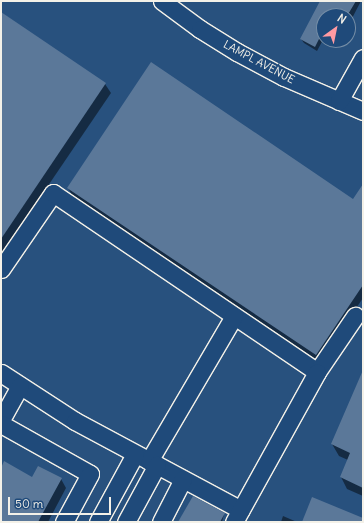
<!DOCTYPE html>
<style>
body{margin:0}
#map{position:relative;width:364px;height:523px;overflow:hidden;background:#28517e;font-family:Delius,sans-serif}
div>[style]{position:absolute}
.shadow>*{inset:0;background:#0007}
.building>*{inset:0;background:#5b7899}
.roads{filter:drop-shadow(1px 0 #f4f1e8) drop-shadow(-1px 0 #f4f1e8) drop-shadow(0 1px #f4f1e8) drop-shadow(0 -1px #f4f1e8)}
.minor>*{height:17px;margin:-8.5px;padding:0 8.5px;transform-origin:8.5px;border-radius:8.5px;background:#1f4a7a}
span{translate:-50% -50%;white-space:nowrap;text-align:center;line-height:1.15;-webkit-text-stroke:3.5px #1f4a7a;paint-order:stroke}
.street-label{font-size:11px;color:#f4f1e8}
.frame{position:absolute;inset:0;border:2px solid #f4f1e8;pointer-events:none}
.north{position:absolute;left:316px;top:8px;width:40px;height:40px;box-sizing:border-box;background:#1f4a7a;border:1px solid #748da6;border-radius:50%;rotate:33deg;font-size:11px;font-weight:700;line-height:16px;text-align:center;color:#f4f1e8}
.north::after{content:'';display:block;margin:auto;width:14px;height:18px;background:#ff9aa2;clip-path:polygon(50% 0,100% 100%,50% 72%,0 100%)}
.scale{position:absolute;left:8px;top:497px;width:103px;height:18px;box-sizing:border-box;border:2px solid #f4f1e8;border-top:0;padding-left:5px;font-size:12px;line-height:14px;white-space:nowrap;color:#f4f1e8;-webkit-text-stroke:3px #1f4a7a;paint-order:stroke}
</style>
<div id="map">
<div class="shadow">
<div style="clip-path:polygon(321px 1px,361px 1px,348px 26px,348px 16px,324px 16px,324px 38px,317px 51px,304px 43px,301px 39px)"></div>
<div style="clip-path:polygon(1px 13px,105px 84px,111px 93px,1px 255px)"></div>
<div style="clip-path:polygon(334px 40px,341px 40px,339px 43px)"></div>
<div style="clip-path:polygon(363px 186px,363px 298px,320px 362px,72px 195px,68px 188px,354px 200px)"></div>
<div style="clip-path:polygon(363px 390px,363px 496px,347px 489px,341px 477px,348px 460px,339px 456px,332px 444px)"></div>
<div style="clip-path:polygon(1px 470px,33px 478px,61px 479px,66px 488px,48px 522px,1px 522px)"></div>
<div style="clip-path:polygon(224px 514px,222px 522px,180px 522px)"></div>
<div style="clip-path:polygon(283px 516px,297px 522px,281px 522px)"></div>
</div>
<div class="building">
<div style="clip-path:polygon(320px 1px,356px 1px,347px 16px,324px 16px,324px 29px,315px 47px,300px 39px)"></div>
<div style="clip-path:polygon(1px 12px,106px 83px,1px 239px)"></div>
<div style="clip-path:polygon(151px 62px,353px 199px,363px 184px,363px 285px,316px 355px,67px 188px)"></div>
<div style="clip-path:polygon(363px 370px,363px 488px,340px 477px,350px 453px,331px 444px)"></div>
<div style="clip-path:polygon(4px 461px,32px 477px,38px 466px,62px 478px,38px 522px,1px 522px,1px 468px)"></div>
<div style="clip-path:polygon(193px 496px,225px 513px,220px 522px,178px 522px)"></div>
<div style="clip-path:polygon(312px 497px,363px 518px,363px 522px,302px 522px)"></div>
</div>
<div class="roads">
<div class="minor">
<div style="left:162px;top:1px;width:47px;rotate:36.4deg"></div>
<div style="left:200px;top:29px;width:44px;rotate:31.9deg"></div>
<div style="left:237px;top:52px;width:53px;rotate:28deg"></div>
<div style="left:284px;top:77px;width:86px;rotate:23.3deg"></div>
<div style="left:339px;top:101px;width:49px;rotate:-60.8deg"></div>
<div style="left:1px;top:269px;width:92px;rotate:-55.6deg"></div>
<div style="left:53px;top:193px;width:319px;rotate:34.1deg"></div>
<div style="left:317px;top:372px;width:68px;rotate:-55.8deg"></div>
<div style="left:1px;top:373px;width:88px;rotate:33deg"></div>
<div style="left:75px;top:421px;width:188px;rotate:28.2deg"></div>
<div style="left:1px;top:420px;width:39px;rotate:-61deg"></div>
<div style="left:1px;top:424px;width:102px;rotate:29.3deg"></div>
<div style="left:90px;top:474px;width:55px;rotate:118.4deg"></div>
<div style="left:149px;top:461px;width:168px;rotate:-59.6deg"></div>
<div style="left:98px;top:522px;width:77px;rotate:-61.4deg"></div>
<div style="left:126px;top:522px;width:65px;rotate:-61.5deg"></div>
<div style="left:161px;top:522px;width:48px;rotate:-62.9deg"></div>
<div style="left:234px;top:522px;width:171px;rotate:-61deg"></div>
</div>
</div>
<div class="street-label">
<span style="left:259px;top:62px;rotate:28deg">LAMPL AVENUE</span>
</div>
<div class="frame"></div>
<div class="north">N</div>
<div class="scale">50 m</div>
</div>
